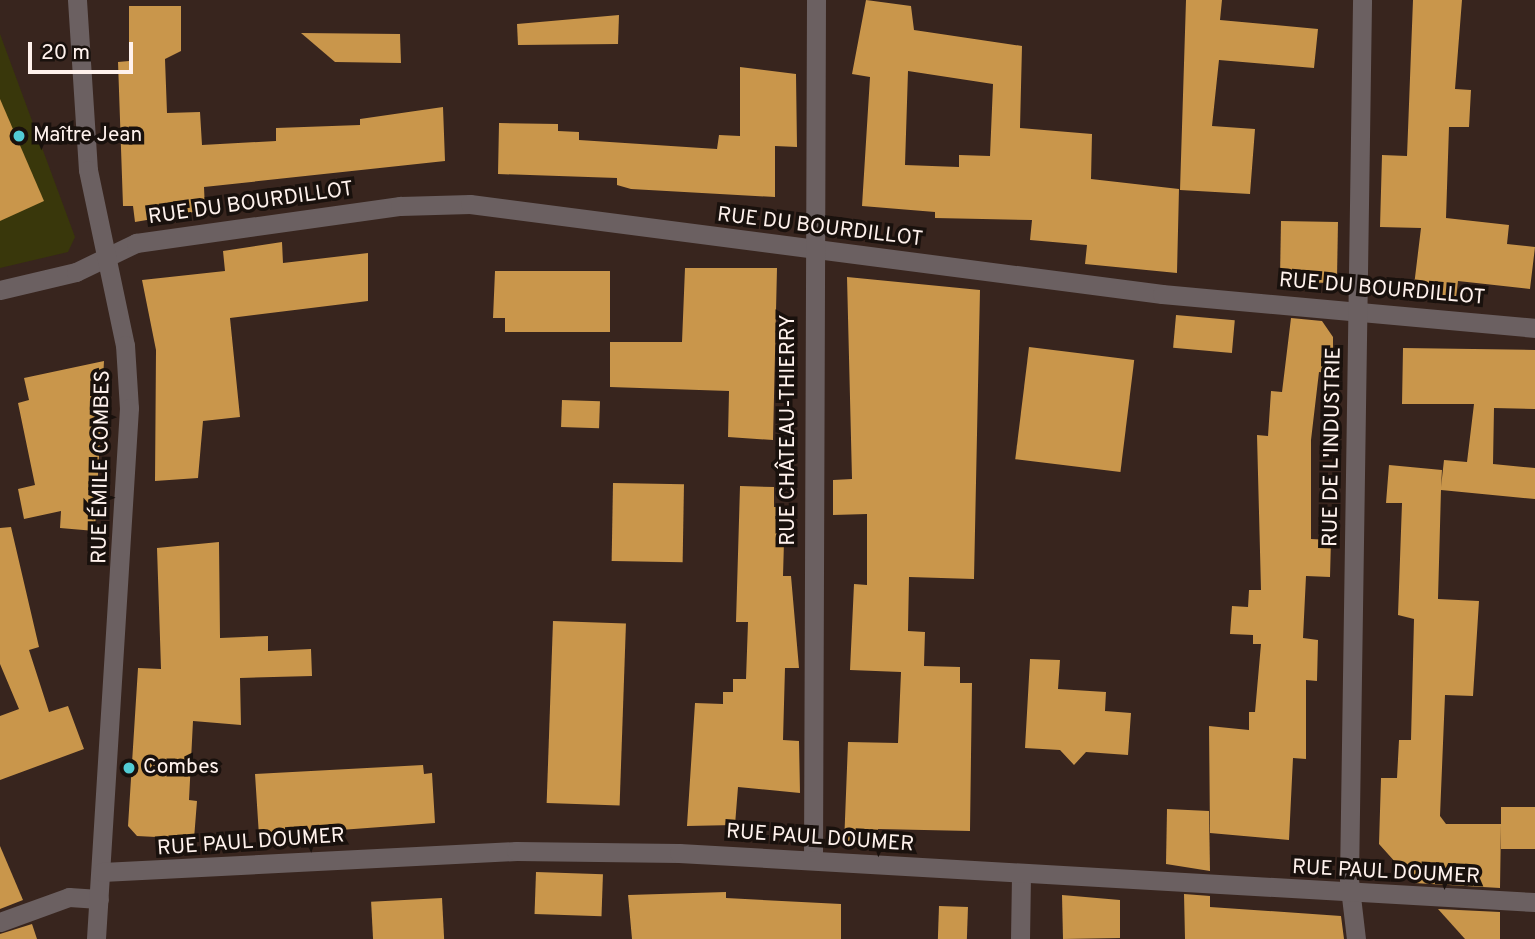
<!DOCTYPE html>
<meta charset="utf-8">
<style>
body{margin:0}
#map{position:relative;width:1535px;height:939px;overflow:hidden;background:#38251e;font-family:Overpass,sans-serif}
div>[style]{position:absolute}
.green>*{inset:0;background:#39370b}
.building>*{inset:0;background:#c9964b;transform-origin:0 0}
.minor>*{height:19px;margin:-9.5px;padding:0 9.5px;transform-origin:9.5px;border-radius:9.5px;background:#6b6061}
.tertiary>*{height:19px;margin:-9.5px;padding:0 9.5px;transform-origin:9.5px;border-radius:9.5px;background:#6b6061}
.dots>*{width:19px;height:19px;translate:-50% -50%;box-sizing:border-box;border:4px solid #19110d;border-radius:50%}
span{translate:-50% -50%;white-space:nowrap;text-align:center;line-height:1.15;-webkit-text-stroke:7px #19110d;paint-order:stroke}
.poi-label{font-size:21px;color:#fff2ed}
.left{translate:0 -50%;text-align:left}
.street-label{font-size:21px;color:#fff2ed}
.scale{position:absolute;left:28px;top:42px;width:105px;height:32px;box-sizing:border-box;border:4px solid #fff2ed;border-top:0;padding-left:9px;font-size:21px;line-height:24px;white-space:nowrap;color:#fff2ed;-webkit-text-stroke:5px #19110d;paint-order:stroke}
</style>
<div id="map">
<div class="green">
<div style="clip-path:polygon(0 34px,75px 237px,68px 252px,0 268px)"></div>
</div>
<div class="building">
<div style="clip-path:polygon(evenodd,866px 0,911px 6px,914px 30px,1022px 46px,1020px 128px,1092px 134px,1091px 179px,1179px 189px,1177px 273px,1085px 264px,1087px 245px,1030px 240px,1032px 220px,935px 218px,935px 212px,862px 206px,870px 77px,852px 74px,866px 0,908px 71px,993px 84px,990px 156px,959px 155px,959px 167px,905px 165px,908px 71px)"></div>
<div style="clip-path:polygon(1186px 0,1222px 0,1220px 20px,1318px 29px,1314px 68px,1219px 60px,1212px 126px,1255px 129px,1250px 194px,1180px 190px)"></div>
<div style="clip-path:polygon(1413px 0,1462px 0,1455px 89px,1471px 90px,1469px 127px,1449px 127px,1446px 218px,1509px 225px,1507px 244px,1535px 247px,1530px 289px,1458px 281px,1456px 298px,1413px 294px,1421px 228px,1380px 227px,1382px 155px,1407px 156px)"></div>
<div style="clip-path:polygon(129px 6px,181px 6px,181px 51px,165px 59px,167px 113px,200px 112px,202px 145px,276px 141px,276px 128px,360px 125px,360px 119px,443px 107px,445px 161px,204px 187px,205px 210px,135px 222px,133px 206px,123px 206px,118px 62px,129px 61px)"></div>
<div style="clip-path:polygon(619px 15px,618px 44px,518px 45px,517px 24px)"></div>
<div style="clip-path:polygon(301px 33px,400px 34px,401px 63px,335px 62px)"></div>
<div style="clip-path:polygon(740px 67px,796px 74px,797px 147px,775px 146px,775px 197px,631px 189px,617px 185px,617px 178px,498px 174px,499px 123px,558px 124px,558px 131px,579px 132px,579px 140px,717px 149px,719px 135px,740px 136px)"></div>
<div style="clip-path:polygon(0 99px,44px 201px,0 221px)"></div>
<div style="left:1281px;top:221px;width:57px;height:61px;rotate:1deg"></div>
<div style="clip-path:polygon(282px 242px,283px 263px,368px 253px,368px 301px,230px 318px,240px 417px,203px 421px,198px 478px,155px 481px,156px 350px,142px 280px,225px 271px,223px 251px)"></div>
<div style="clip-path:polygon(685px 268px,777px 268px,773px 440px,728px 437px,729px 391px,610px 387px,610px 342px,682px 342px)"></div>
<div style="clip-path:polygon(495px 271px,610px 271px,610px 332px,505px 332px,505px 318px,493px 318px)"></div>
<div style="clip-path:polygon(847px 277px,980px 290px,974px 579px,909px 577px,908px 631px,925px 632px,924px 666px,960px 667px,960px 683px,972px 683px,970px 831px,878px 829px,877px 846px,844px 845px,848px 742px,898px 743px,901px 672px,850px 670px,854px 584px,867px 585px,867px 514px,833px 515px,833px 480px,852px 479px)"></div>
<div style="left:1176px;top:315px;width:59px;height:33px;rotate:5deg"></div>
<div style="clip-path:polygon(1291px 318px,1322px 321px,1333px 337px,1333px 374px,1319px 372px,1311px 440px,1311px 539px,1331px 540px,1330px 577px,1306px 576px,1303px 638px,1318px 640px,1317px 681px,1306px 680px,1306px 759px,1293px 758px,1289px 840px,1210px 833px,1209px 726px,1249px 730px,1249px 712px,1255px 712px,1261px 644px,1253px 644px,1253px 635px,1230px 634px,1232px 606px,1248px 607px,1249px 590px,1261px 590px,1257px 435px,1268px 436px,1271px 391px,1282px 392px)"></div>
<div style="left:1029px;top:347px;width:106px;height:113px;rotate:7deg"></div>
<div style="clip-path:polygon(1403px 348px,1535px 350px,1535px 409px,1494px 408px,1493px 464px,1535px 468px,1535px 499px,1441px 490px,1438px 599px,1479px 601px,1473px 696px,1445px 695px,1440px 816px,1446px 824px,1501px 824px,1500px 888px,1414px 883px,1379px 844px,1381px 778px,1397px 778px,1399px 740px,1411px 740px,1414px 619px,1398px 615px,1402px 503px,1386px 503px,1389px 465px,1442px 470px,1441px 487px,1444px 460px,1467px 462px,1474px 404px,1402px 404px)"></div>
<div style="clip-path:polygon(104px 361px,95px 531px,60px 528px,61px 511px,24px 519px,18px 489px,35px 485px,18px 403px,29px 400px,24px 378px)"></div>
<div style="left:562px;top:400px;width:38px;height:27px;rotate:2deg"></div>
<div style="left:613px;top:483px;width:71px;height:78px;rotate:1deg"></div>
<div style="clip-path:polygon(740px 486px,774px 487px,774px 507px,785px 507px,783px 576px,791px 576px,799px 668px,785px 668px,783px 740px,799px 741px,800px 793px,738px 787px,735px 825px,687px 826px,695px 703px,723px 704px,723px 692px,733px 692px,733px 679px,746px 679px,748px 622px,736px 622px)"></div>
<div style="clip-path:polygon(11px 527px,39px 647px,29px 650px,49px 712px,68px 706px,84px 749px,0 780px,0 716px,19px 709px,0 664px,0 528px)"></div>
<div style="clip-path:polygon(219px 542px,220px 638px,268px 636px,268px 651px,311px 649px,312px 676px,240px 678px,241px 725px,193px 721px,189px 800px,197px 801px,194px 839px,137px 836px,128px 826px,138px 668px,161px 669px,157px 548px)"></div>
<div style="left:553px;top:621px;width:73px;height:182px;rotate:2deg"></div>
<div style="clip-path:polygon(1030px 659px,1060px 660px,1058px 689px,1106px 692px,1105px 711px,1131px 713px,1128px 755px,1086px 752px,1074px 765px,1060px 750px,1025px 748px)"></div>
<div style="clip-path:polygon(423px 765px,424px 774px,432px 773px,435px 823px,259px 836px,255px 774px)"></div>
<div style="left:1501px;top:807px;width:34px;height:42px"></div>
<div style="clip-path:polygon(1167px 809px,1209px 811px,1210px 871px,1166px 864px)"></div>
<div style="clip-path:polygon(0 846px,23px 900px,0 909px)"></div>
<div style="left:536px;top:872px;width:67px;height:42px;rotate:2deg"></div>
<div style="clip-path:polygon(726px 892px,726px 898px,841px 904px,841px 939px,632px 939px,628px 895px)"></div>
<div style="clip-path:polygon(1184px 894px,1210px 896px,1210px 907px,1341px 916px,1344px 939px,1185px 939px)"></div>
<div style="clip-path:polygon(1062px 895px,1120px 900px,1120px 938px,1063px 939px)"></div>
<div style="left:442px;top:898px;width:41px;height:71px;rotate:87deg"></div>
<div style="left:939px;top:906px;width:29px;height:33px;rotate:2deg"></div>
<div style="clip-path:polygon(1438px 909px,1500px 912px,1500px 939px,1465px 939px)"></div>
<div style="clip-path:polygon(32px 924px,37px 939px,0 939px,0 934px)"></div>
</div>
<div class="minor">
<div style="left:0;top:290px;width:78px;rotate:-13.3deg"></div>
<div style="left:76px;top:272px;width:67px;rotate:-25.8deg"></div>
<div style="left:136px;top:243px;width:267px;rotate:-8deg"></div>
<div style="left:400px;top:206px;width:70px;rotate:-1.6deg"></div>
<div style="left:470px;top:204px;width:698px;rotate:7.41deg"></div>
<div style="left:1162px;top:294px;width:375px;rotate:5.2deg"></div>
<div style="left:813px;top:860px;width:860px;rotate:-89.8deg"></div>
<div style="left:0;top:922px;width:73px;rotate:-19.9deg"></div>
<div style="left:69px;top:897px;width:30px;rotate:4deg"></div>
<div style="left:1020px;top:939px;width:64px;rotate:-89.1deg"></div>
<div style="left:1356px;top:939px;width:60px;rotate:-96.7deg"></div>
<div style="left:1349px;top:879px;width:879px;rotate:-89.15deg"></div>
</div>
<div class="tertiary">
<div style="left:77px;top:0;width:170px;rotate:86.3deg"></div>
<div style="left:88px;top:170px;width:179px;rotate:78.1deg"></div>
<div style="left:125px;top:345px;width:63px;rotate:86.4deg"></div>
<div style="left:129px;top:408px;width:532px;rotate:93.56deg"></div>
<div style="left:102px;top:872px;width:415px;rotate:-2.9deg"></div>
<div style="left:516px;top:851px;width:163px;rotate:0.7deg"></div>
<div style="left:679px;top:853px;width:857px;rotate:3.28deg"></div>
</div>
<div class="dots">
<div style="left:19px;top:136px;background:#52ccd5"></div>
<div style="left:129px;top:768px;background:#52ccd5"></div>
</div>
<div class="poi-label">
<span class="left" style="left:33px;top:136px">Maître Jean</span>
<span class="left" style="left:143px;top:768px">Combes</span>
</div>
<div class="street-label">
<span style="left:251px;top:204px;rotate:-8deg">RUE DU BOURDILLOT</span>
<span style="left:820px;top:228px;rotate:7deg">RUE DU BOURDILLOT</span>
<span style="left:1382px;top:290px;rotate:5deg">RUE DU BOURDILLOT</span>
<span style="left:789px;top:430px;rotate:-90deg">RUE CHÂTEAU-THIERRY</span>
<span style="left:1333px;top:447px;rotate:-89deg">RUE DE L'INDUSTRIE</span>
<span style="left:102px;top:467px;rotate:-89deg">RUE ÉMILE COMBES</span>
<span style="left:820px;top:839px;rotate:4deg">RUE PAUL DOUMER</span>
<span style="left:251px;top:843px;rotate:-4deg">RUE PAUL DOUMER</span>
<span style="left:1386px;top:873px;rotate:3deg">RUE PAUL DOUMER</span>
</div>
<div class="scale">20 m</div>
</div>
